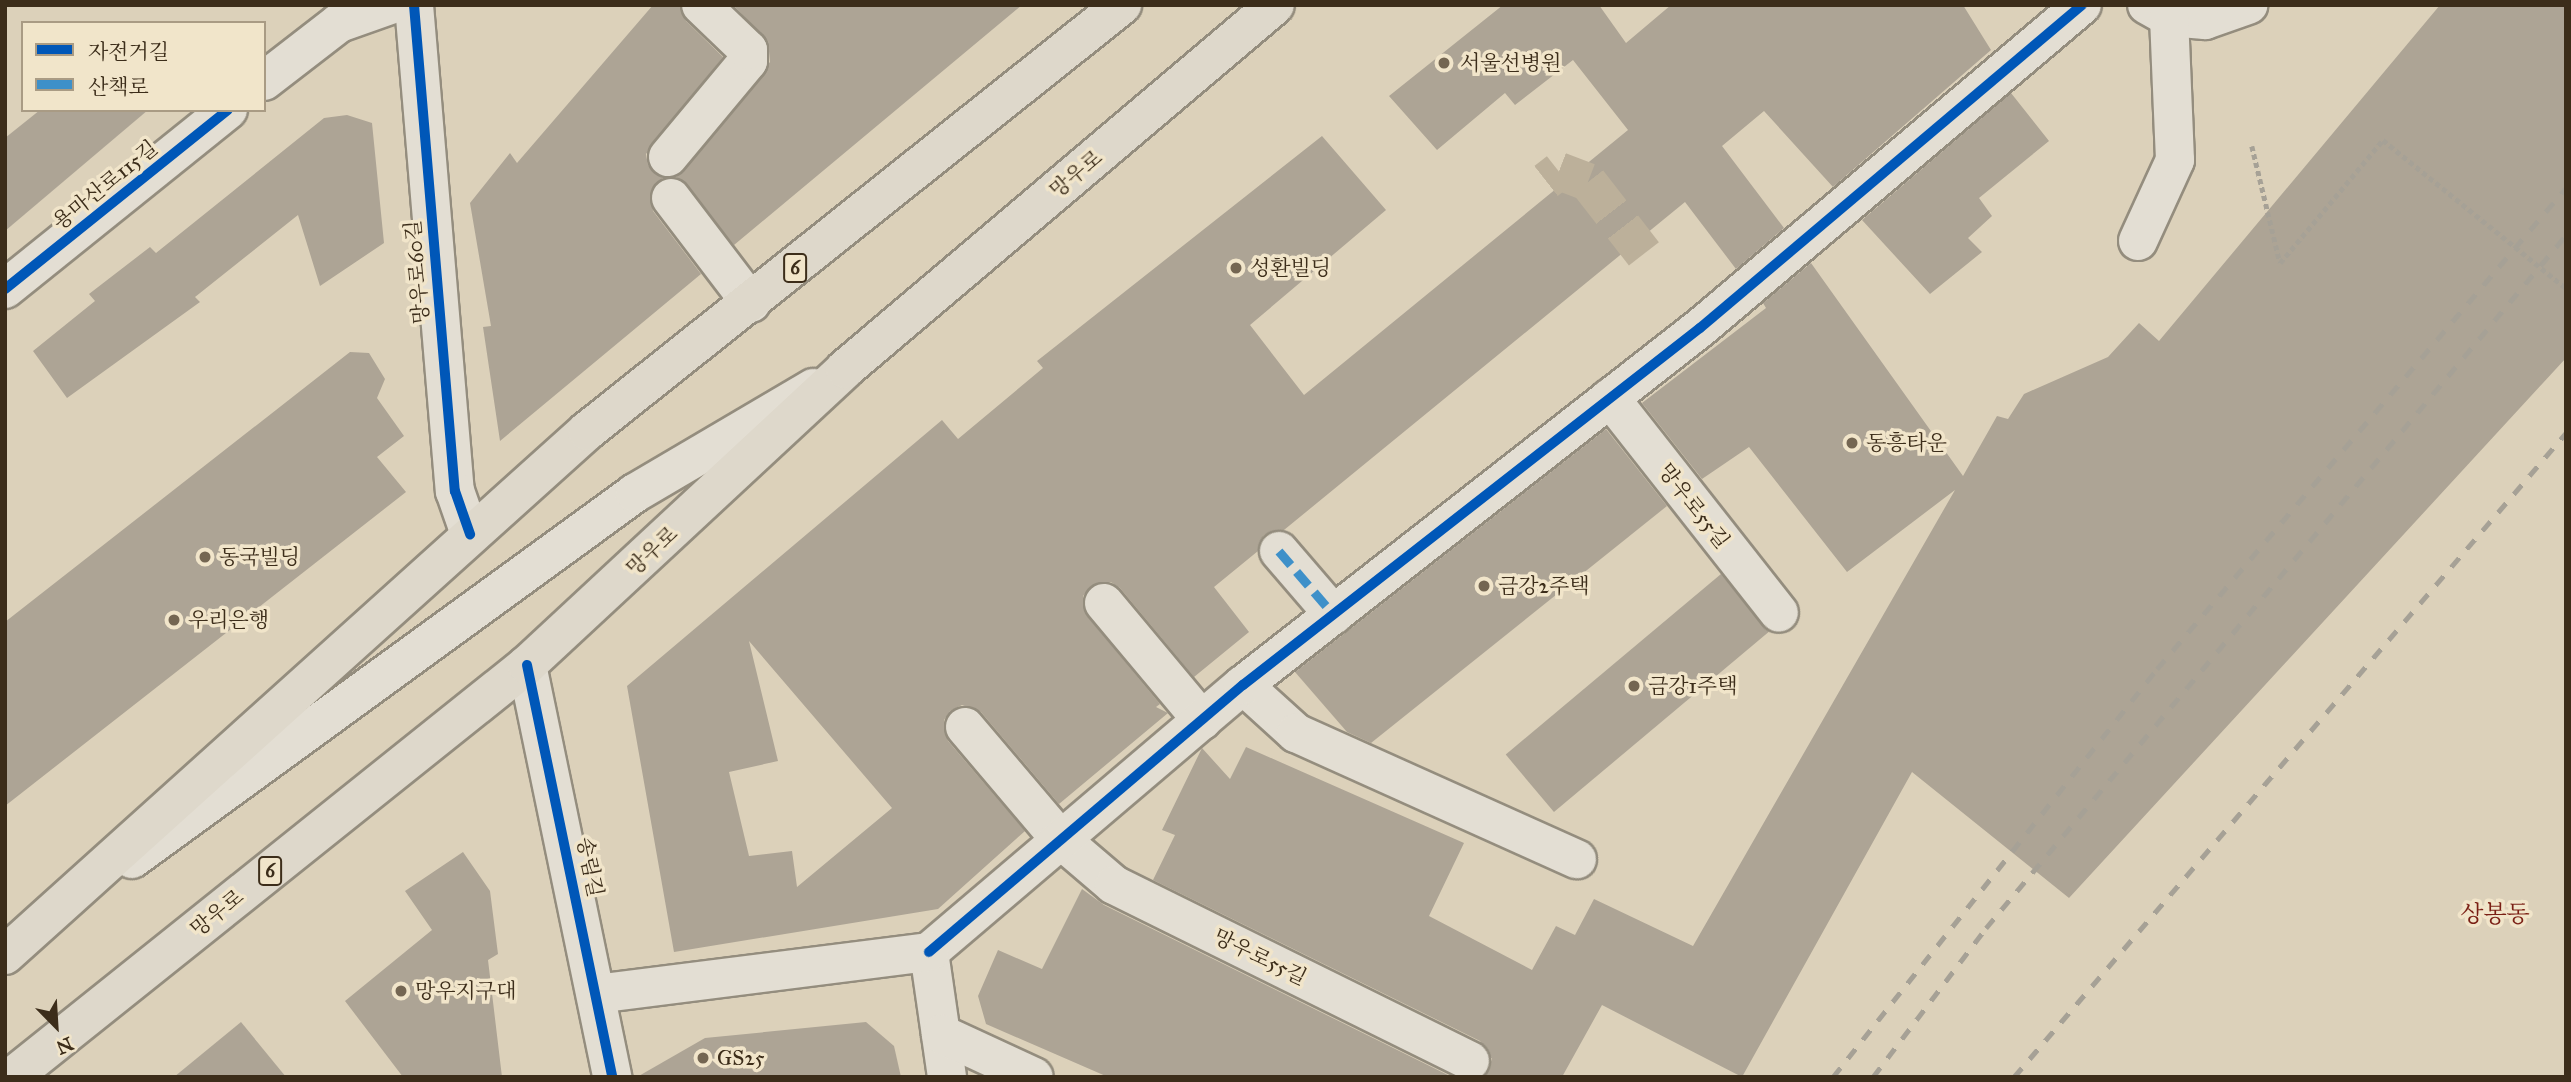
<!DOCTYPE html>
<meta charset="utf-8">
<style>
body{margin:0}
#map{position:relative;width:2571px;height:1082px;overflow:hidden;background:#dcd1ba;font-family:"IM FELL Great Primer","Noto Serif KR",serif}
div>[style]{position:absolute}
.building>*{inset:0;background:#ada495;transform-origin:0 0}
.minor-tunnel>*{height:38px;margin-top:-19px;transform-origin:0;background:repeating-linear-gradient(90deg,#bcb09a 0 38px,transparent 0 57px)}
.path>*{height:4.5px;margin-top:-2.25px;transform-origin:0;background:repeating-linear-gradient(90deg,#a6a196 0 5px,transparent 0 8.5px)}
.roads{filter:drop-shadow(2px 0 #948d7e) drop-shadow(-2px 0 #948d7e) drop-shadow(0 2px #948d7e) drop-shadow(0 -2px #948d7e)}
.minor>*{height:38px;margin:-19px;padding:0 19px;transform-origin:19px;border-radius:19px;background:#e3ded3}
.major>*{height:38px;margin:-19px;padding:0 19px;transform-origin:19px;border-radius:19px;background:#ded8cb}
.rail>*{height:5px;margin-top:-2.5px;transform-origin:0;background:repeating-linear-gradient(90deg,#a6a196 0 12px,transparent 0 24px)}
.path-bridge>*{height:4.5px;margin-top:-2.25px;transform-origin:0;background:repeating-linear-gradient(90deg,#a6a196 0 5px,transparent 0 8.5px)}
.quiet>*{height:9px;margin-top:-4.5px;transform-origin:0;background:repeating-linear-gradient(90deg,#3e90c9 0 18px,transparent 0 27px)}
.cycleway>*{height:10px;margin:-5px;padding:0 5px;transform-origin:5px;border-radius:5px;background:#0057b8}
.dots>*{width:19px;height:19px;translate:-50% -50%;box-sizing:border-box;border:4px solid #f1e5ca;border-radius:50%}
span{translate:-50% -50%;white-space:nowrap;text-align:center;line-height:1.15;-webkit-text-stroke:7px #f1e5ca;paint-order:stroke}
.shield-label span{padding:2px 5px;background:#f1e5ca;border:2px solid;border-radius:5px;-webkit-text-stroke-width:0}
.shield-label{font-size:19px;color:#3c2d1a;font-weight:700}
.poi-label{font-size:21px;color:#3c2d1a}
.left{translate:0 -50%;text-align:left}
.street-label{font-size:21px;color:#3c2d1a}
.quarter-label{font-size:24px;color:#7a1f14}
.frame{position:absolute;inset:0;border:7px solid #3c2d1a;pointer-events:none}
.legend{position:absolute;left:21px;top:21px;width:245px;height:91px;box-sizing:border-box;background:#f1e5ca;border:2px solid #a99b84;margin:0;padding:9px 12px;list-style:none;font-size:21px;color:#3c2d1a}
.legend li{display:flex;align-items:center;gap:14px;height:35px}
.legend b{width:35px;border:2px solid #a99b84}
.north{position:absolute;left:21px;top:991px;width:70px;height:70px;-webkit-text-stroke:5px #f1e5ca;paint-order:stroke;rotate:156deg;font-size:19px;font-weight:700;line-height:28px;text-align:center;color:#3c2d1a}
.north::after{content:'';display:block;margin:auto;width:24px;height:32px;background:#3c2d1a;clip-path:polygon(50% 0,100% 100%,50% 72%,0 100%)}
</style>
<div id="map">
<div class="building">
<div style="clip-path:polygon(653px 5px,680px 5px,686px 21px,723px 57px,646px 154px,648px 165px,663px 178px,651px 190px,653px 211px,701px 274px,500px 441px,483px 327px,491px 326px,470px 203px,510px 153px,517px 163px)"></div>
<div style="clip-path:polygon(733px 5px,1022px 5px,734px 245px,676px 177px,770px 62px,768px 41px)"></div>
<div style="clip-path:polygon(evenodd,1503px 5px,1599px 5px,1626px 43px,1671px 5px,1963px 5px,1991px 50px,1833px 187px,1764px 111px,1722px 146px,1784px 228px,1736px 269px,1685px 202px,1284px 530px,1264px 535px,1258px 551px,1214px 587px,1249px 632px,1194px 677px,1120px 588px,1111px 582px,1091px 586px,1083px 596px,1087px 616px,1160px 704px,1156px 707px,1168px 713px,1059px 804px,981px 712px,962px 705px,950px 711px,944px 720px,948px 741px,1025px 831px,938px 909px,674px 952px,627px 686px,942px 420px,958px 439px,1043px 368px,1037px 361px,1322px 136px,1386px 210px,1250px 325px,1304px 395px,1628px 130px,1573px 60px,1515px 105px,1505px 93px,1437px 150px,1389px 96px,1503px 5px,749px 641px,892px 808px,797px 887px,792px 851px,749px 856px,729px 772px,778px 761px,749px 641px)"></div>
<div style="clip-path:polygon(2440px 5px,2566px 5px,2566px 358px,2069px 898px,1912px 772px,1742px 1077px,1602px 1005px,1562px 1077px,1484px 1077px,1492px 1059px,1480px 1041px,1153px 880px,1175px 835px,1162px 830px,1202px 748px,1230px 779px,1246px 747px,1464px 843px,1429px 916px,1532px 970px,1556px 926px,1575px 935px,1594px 899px,1693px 946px,1955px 490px,1847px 572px,1749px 447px,1702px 479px,1642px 403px,1766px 308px,1763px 303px,1811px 263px,1963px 476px,1997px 416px,2008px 419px,2024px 394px,2108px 357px,2139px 323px,2159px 341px)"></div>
<div style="clip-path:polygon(2011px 93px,2049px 141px,1979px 198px,1992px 216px,1968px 238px,1982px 252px,1930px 294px,1862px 220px)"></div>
<div style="clip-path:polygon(40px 110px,148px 110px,5px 231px,5px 138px)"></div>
<div style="clip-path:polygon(347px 115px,372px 123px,384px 243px,320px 286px,298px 215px,195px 297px,200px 302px,67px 398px,33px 351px,95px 301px,89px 294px,150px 247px,156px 253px,324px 118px)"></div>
<div style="clip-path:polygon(350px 352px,369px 353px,385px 379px,377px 398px,404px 436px,377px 457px,406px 492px,5px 806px,5px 622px)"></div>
<div style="clip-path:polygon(1606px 429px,1667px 506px,1371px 743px,1347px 732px,1295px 672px)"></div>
<div style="left:1721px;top:574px;width:75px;height:281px;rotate:50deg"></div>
<div style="clip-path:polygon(463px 852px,490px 891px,498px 954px,488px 960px,502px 1077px,403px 1077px,345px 1001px,432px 930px,405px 891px)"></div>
<div style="clip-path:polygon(1082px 889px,1104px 905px,1452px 1077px,1108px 1077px,986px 1024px,978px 996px,998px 950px,1042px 969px)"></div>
<div style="clip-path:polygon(241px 1022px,286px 1077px,174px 1077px)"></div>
<div style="clip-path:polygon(866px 1022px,894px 1046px,901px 1077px,637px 1077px,705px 1038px)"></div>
</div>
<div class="minor-tunnel">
<div style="left:1546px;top:181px;width:16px;rotate:-38deg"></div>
<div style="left:1559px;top:171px;width:31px;rotate:21deg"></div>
<div style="left:1588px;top:182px;width:91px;rotate:52.1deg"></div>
</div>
<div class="path">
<div style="left:2252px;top:146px;width:120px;rotate:76.5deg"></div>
<div style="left:2280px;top:263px;width:160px;rotate:-50.1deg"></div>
</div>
<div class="roads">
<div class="minor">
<div style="left:414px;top:5px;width:488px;rotate:85.2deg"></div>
<div style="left:455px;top:491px;width:46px;rotate:70.8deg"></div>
<div style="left:2147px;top:5px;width:25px;rotate:29deg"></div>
<div style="left:2169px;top:17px;width:36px;rotate:5deg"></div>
<div style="left:2205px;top:20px;width:46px;rotate:-19.2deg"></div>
<div style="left:264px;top:81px;width:95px;rotate:-37.7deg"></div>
<div style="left:339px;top:23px;width:54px;rotate:-19.4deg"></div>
<div style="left:668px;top:157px;width:125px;rotate:-50.2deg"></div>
<div style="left:748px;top:61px;width:11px;rotate:-90deg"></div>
<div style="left:748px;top:50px;width:65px;rotate:-136.2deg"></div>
<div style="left:671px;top:198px;width:132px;rotate:52.7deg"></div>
<div style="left:2138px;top:241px;width:89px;rotate:-65.4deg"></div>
<div style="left:2175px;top:160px;width:143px;rotate:-92.4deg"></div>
<div style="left:5px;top:289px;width:286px;rotate:-38.8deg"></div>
<div style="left:1610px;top:398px;width:273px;rotate:51.8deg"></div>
<div style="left:1279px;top:551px;width:84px;rotate:49.3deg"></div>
<div style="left:1104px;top:603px;width:153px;rotate:50.1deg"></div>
<div style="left:527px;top:665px;width:421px;rotate:78.3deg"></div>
<div style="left:1243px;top:685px;width:72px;rotate:42.2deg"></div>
<div style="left:1296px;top:733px;width:308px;rotate:24.2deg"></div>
<div style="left:965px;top:727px;width:145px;rotate:49.7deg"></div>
<div style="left:1059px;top:838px;width:72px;rotate:40.5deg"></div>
<div style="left:1114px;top:885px;width:397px;rotate:26.3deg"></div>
<div style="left:132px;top:859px;width:622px;rotate:-36.04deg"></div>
<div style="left:635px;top:493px;width:207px;rotate:-30.5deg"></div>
<div style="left:929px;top:952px;width:412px;rotate:-40.4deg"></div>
<div style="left:1243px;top:685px;width:580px;rotate:-38deg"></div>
<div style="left:1700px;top:328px;width:500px;rotate:-40.22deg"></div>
<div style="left:929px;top:952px;width:126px;rotate:81.8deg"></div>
<div style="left:596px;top:994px;width:336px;rotate:-7.2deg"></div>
<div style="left:941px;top:1034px;width:102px;rotate:24.8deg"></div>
</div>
<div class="major">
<div style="left:5px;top:955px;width:783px;rotate:-42deg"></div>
<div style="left:587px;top:431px;width:684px;rotate:-38.53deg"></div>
<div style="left:12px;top:1077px;width:660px;rotate:-38.66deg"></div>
<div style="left:527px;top:665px;width:434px;rotate:-42.9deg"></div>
<div style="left:845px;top:369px;width:563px;rotate:-40.25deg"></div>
</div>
</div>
<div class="rail">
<div style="left:1833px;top:1077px;width:521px;rotate:-51.55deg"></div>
<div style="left:2157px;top:669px;width:631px;rotate:-49.63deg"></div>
<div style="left:1873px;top:1077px;width:187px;rotate:-52.8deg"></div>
<div style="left:1986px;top:928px;width:904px;rotate:-50.07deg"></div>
<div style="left:2014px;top:1077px;width:848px;rotate:-49.4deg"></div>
</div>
<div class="path-bridge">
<div style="left:2383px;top:140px;width:235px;rotate:39deg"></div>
</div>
<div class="quiet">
<div style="left:1279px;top:551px;width:84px;rotate:49.3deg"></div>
</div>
<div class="cycleway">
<div style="left:414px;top:5px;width:488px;rotate:85.2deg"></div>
<div style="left:455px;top:491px;width:46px;rotate:70.8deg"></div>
<div style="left:5px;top:289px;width:286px;rotate:-38.8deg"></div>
<div style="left:527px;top:665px;width:421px;rotate:78.3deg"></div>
<div style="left:929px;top:952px;width:412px;rotate:-40.4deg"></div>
<div style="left:1243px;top:685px;width:580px;rotate:-38deg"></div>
<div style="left:1700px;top:328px;width:500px;rotate:-40.22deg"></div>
</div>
<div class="dots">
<div style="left:1444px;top:63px;background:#746652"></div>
<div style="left:1236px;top:268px;background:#746652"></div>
<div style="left:1852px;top:443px;background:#746652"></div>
<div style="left:205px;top:557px;background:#746652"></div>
<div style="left:1484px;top:586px;background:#746652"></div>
<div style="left:174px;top:620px;background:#746652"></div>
<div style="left:1634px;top:686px;background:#746652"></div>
<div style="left:401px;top:991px;background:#746652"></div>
<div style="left:703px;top:1058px;background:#746652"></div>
</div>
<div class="shield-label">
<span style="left:795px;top:268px">6</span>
<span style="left:270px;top:871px">6</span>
</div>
<div class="poi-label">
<span class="left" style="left:1460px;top:63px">서울선병원</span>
<span class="left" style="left:1250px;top:268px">성환빌딩</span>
<span class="left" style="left:1866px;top:443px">동흥타운</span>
<span class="left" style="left:219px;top:557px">동국빌딩</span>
<span class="left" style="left:1498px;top:586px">금강2주택</span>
<span class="left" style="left:188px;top:620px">우리은행</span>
<span class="left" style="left:1648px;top:686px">금강1주택</span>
<span class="left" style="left:415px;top:991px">망우지구대</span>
<span class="left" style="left:717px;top:1058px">GS25</span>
</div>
<div class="street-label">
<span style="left:1076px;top:174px;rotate:-40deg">망우로</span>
<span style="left:105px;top:185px;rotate:-39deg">용마산로115길</span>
<span style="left:417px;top:272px;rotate:-95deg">망우로60길</span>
<span style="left:1694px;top:506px;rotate:52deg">망우로55길</span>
<span style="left:652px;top:551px;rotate:-43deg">망우로</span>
<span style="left:590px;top:867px;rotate:79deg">송림길</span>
<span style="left:217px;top:913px;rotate:-39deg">망우로</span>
<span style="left:1260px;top:957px;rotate:26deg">망우로55길</span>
</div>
<div class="quarter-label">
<span style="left:2495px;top:915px">상봉동</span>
</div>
<div class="frame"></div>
<ul class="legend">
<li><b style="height:9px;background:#0057b8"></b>자전거길</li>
<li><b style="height:9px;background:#3e90c9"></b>산책로</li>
</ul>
<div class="north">N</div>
</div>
